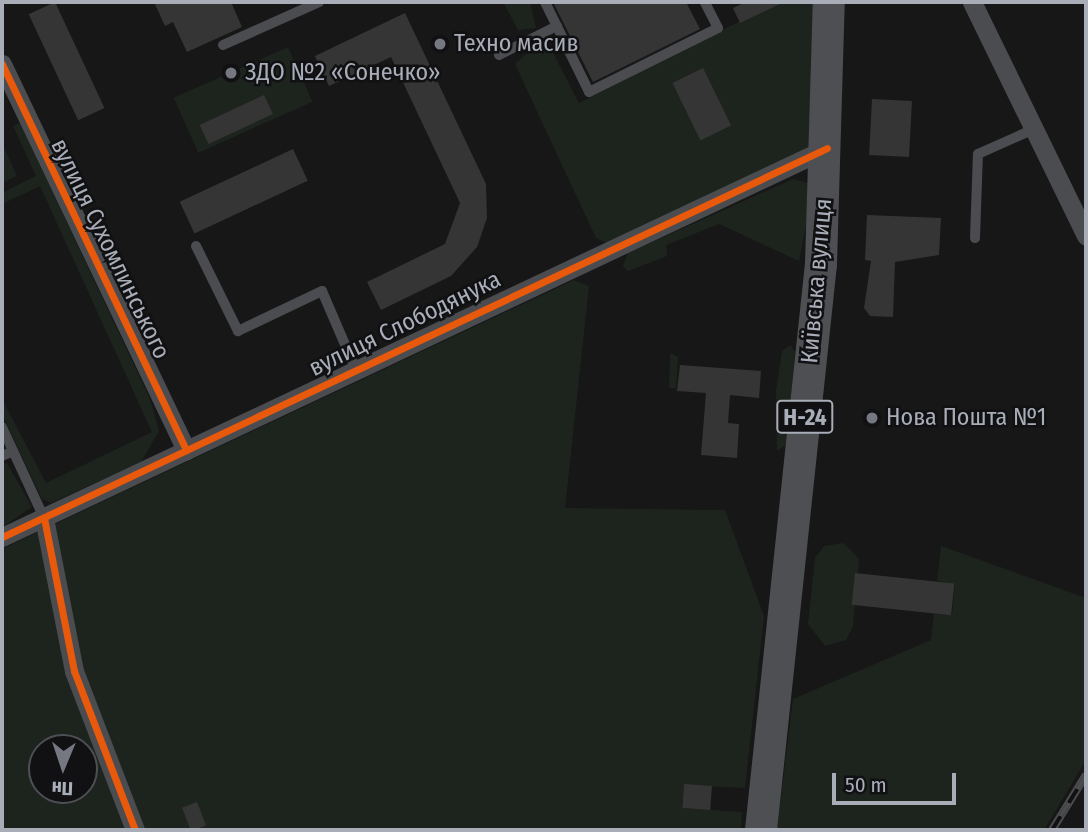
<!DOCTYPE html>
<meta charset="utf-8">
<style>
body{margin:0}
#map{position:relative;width:1088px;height:832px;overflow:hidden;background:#171717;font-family:"Fira Sans Condensed",sans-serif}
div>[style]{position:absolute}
.green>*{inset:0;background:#1d241e;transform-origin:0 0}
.building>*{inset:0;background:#353536;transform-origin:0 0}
.service>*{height:10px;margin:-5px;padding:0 5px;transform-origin:5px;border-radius:5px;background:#4b4c50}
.minor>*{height:19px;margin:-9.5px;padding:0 9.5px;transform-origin:9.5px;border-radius:9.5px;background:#4b4c50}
.primary>*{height:32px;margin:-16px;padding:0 16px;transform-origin:16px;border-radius:16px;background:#4d4f52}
.rail>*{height:8px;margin-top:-4px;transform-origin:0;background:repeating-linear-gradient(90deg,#111113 0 16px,#4b4c4f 0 32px);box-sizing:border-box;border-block:2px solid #4b4c4f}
.cycleway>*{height:7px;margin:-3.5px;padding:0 3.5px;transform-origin:3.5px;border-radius:3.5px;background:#e8590c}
.dots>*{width:19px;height:19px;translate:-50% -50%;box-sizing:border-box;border:4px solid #111113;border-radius:50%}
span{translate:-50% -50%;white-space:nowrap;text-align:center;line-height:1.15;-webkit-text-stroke:5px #111113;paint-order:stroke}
.shield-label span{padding:2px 5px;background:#111113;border:2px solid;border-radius:5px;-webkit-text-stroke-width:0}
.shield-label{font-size:23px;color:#a8adb8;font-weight:700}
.poi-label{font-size:24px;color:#a8adb8}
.left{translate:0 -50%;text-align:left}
.street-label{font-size:24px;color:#a8adb8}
.frame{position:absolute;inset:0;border:4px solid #a8adb8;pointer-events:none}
.north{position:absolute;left:28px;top:734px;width:70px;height:70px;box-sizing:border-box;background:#111113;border:2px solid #4d4f55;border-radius:50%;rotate:182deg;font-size:19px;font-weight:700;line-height:28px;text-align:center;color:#a8adb8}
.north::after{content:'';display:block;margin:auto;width:24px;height:32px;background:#757880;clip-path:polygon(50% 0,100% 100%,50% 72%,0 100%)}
.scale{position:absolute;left:832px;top:773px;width:124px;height:32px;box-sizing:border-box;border:4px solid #a8adb8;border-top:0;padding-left:9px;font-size:21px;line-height:24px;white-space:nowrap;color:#a8adb8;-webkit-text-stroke:5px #111113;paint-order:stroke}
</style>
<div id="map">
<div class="green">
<div style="clip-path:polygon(503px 2px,530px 2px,536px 28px,518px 30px)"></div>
<div style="clip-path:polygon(778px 2px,816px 2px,811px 148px,607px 243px,596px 238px,515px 64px,533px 48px,550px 47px,579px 103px)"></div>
<div style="left:288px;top:47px;width:60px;height:125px;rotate:66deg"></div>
<div style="clip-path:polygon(20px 123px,150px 399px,159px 431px,141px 462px,51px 503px,42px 499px,2px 414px,2px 399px,46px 483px,152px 432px,40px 186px,2px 204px,2px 193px,36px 176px,13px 126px)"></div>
<div style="clip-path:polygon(2px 143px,17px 176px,2px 183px)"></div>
<div style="clip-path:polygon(793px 179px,808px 183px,812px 197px,799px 261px,719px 224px,666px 245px,667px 256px,628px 271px,623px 266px,628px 253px)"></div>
<div style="clip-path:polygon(evenodd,574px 280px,589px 286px,565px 508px,725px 510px,764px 616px,745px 788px,684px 785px,682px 808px,742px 812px,741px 830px,2px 830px,2px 549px,574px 280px,42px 748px,84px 748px,84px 790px,42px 790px,42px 748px)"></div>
<div style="clip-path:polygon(790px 345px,795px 352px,787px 444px,777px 451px,776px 391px,782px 351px)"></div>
<div style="clip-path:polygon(670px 353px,678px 357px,676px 388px,669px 388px)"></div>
<div style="clip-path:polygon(7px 463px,32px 507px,2px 527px,2px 464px)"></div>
<div style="clip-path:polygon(844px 543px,859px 559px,853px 626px,846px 640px,825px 646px,808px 624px,815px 558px,824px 546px)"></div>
<div style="clip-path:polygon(941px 546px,1086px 598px,1086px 760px,1044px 830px,777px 830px,793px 699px,931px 640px,934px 614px,952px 615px,955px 584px,937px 581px)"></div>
</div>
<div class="building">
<div style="left:55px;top:2px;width:117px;height:29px;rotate:65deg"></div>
<div style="clip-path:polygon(154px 2px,231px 2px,242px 27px,187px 52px,173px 22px,165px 26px)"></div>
<div style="clip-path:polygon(553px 2px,686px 2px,700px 29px,593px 82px)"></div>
<div style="clip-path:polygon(746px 2px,784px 2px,740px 23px,733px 8px)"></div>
<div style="clip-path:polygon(405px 13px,486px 184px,487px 218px,477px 247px,451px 276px,381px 310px,367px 282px,445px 244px,460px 203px,391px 57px,329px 86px,315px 56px)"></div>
<div style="left:703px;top:68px;width:64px;height:34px;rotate:64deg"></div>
<div style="left:264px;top:95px;width:21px;height:71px;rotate:65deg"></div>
<div style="left:872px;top:99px;width:40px;height:56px;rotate:3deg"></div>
<div style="left:293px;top:149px;width:35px;height:125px;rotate:65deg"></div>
<div style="clip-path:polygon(867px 215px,941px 218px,939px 255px,895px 262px,893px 317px,870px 316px,864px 308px,871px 261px,865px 260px)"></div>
<div style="clip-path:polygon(680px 365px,761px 371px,759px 398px,730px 395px,728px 423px,739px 424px,737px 458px,701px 455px,706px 393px,677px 391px)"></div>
<div style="left:855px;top:573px;width:100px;height:32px;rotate:6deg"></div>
<div style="left:684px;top:784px;width:28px;height:24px;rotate:4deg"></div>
<div style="left:197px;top:802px;width:25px;height:16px;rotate:69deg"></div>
</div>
<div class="service">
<div style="left:545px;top:2px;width:100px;rotate:63.9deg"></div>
<div style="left:589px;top:92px;width:144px;rotate:-26.4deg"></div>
<div style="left:718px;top:28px;width:29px;rotate:-117deg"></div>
<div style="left:223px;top:45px;width:105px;rotate:-24.1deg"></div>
<div style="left:499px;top:55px;width:65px;rotate:-26.6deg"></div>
<div style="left:975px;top:238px;width:84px;rotate:-88deg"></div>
<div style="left:978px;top:154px;width:61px;rotate:-24.1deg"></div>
<div style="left:196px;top:246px;width:95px;rotate:63.7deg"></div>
<div style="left:238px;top:331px;width:93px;rotate:-25.5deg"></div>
<div style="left:322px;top:291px;width:86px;rotate:66.7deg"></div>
<div style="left:2px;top:427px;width:100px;rotate:65.2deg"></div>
<div style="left:2px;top:456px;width:12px;rotate:-24deg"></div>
</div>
<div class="minor">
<div style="left:972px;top:2px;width:260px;rotate:64deg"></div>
<div style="left:2px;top:64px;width:428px;rotate:64.5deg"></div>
<div style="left:44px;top:518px;width:156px;rotate:78.9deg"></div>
<div style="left:74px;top:671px;width:170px;rotate:69deg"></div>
<div style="left:2px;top:537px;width:912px;rotate:-25.24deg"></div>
</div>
<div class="primary">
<div style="left:761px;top:830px;width:569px;rotate:-83.95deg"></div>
<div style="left:821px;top:264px;width:262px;rotate:-88.3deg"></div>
</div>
<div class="rail">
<div style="left:1052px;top:830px;width:65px;rotate:-58.3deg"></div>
</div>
<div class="cycleway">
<div style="left:2px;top:64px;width:428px;rotate:64.5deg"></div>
<div style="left:44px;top:518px;width:156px;rotate:78.9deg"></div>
<div style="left:74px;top:671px;width:170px;rotate:69deg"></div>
<div style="left:2px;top:537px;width:912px;rotate:-25.24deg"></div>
</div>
<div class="dots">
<div style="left:440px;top:44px;background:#757880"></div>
<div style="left:231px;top:73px;background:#757880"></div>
<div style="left:872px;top:418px;background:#757880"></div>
</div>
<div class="shield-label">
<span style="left:805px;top:417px">Н-24</span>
</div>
<div class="poi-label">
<span class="left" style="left:454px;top:44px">Техно масив</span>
<span class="left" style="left:245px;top:73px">ЗДО №2 «Сонечко»</span>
<span class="left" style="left:886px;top:418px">Нова Пошта №1</span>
</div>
<div class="street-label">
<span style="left:110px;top:249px;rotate:64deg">вулиця Сухомлинського</span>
<span style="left:817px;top:281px;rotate:-85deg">Київська вулиця</span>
<span style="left:405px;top:324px;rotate:-26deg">вулиця Слободянука</span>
</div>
<div class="frame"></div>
<div class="north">Пн</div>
<div class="scale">50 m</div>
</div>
